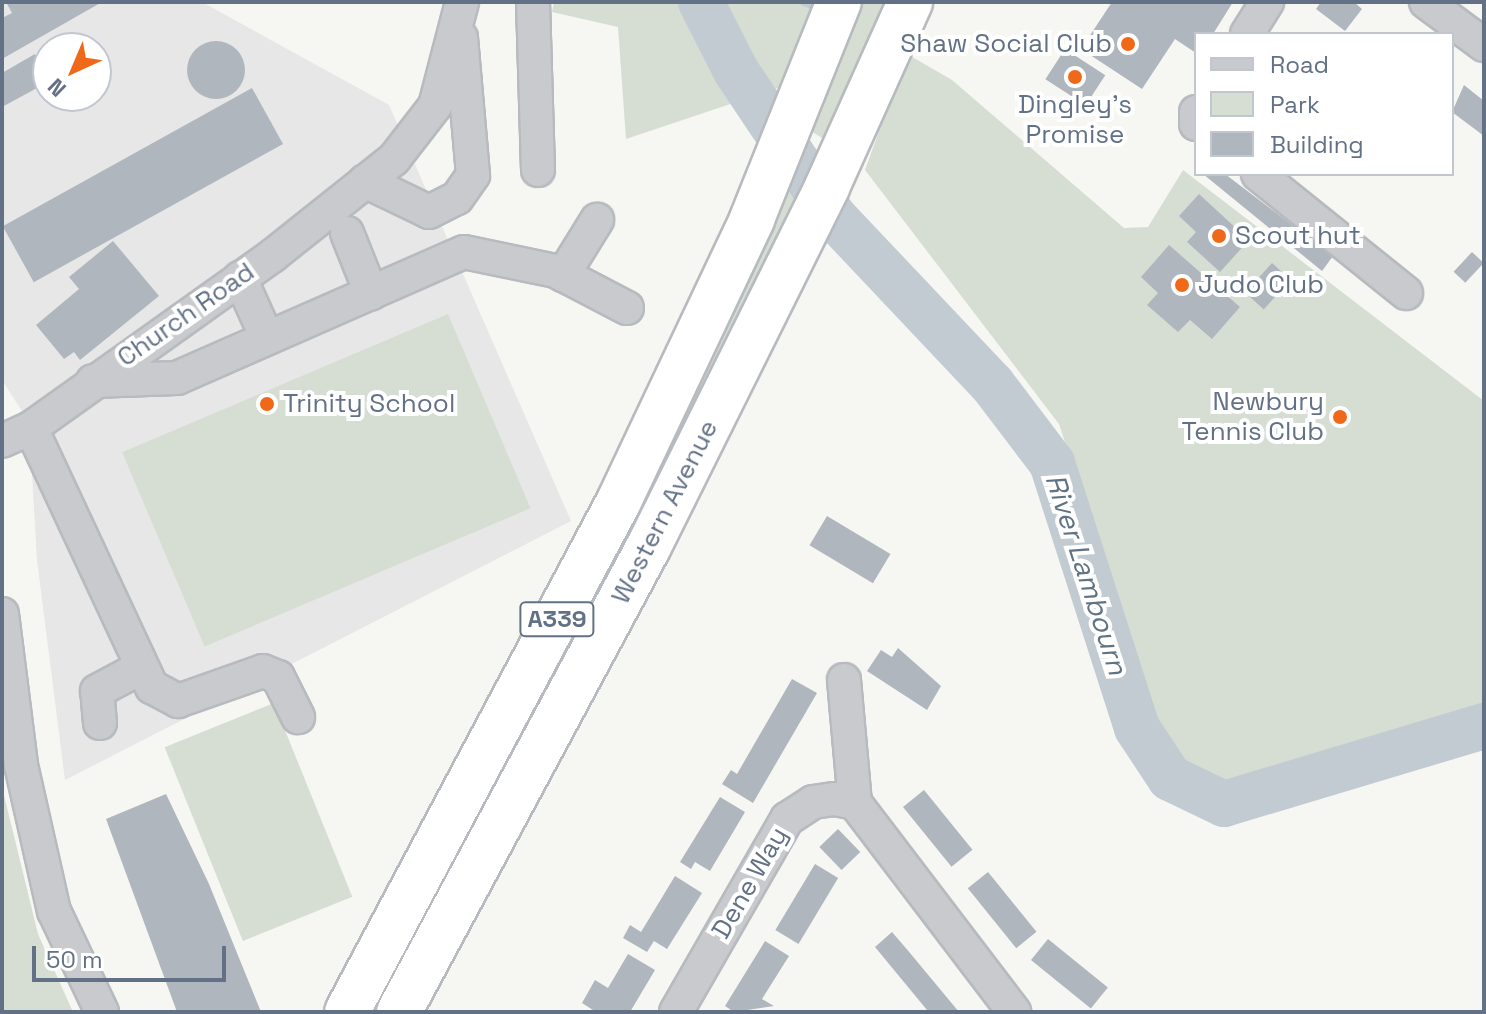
<!DOCTYPE html>
<style>
body{margin:0}
#map{position:relative;width:1486px;height:1014px;overflow:hidden;background:#f6f6f2;font-family:"Space Grotesk",sans-serif}
div>[style]{position:absolute}
.built>*{inset:0;background:#e6e7e6}
.green>*{inset:0;background:#d6ded3;transform-origin:0 0}
.stream>*{height:8px;margin:-4px;padding:0 4px;transform-origin:4px;border-radius:4px;background:#c3cbd2}
.river>*{height:46px;margin:-23px;padding:0 23px;transform-origin:23px;border-radius:23px;background:#c3cbd2}
.building>*{inset:0;background:#b0b6bd;transform-origin:0 0}
.round{border-radius:50%}
.roads{filter:drop-shadow(2px 0 #b7babe) drop-shadow(-2px 0 #b7babe) drop-shadow(0 2px #b7babe) drop-shadow(0 -2px #b7babe)}
.minor>*{height:32px;margin:-16px;padding:0 16px;transform-origin:16px;border-radius:16px;background:#c8cace}
.highway>*{height:44px;margin:-22px;padding:0 22px;transform-origin:22px;border-radius:22px;background:#fff}
.dots>*{width:22px;height:22px;translate:-50% -50%;box-sizing:border-box;border:4px solid #fff;border-radius:50%}
span{translate:-50% -50%;white-space:nowrap;text-align:center;line-height:1.15;-webkit-text-stroke:8px #fff;paint-order:stroke}
.shield-label span{padding:2px 6px;background:#fff;border:2px solid;border-radius:6px;-webkit-text-stroke-width:0}
.shield-label{font-size:24px;color:#637186;font-weight:700}
.poi-label{font-size:26px;color:#637186}
.right{translate:-100% -50%;text-align:right}
.left{translate:0 -50%;text-align:left}
.street-label{font-size:26px;color:#637186}
.water-label{font-size:28px;color:#5f7383;font-style:italic}
.frame{position:absolute;inset:0;border:4px solid #637186;pointer-events:none}
.legend{position:absolute;left:1194px;top:32px;width:260px;height:144px;box-sizing:border-box;background:#fff;border:2px solid #c1c6cf;margin:0;padding:10px 14px;list-style:none;font-size:24px;color:#637186}
.legend li{display:flex;align-items:center;gap:16px;height:40px}
.legend b{width:40px;border:2px solid #c1c6cf}
.north{position:absolute;left:32px;top:32px;width:80px;height:80px;box-sizing:border-box;background:#fff;border:2px solid #c1c6cf;border-radius:50%;rotate:224deg;font-size:22px;font-weight:700;line-height:32px;text-align:center;color:#637186}
.north::after{content:'';display:block;margin:auto;width:28px;height:36px;background:#f06918;clip-path:polygon(50% 0,100% 100%,50% 72%,0 100%)}
.scale{position:absolute;left:32px;top:946px;width:194px;height:36px;box-sizing:border-box;border:4px solid #637186;border-top:0;padding-left:10px;font-size:24px;line-height:28px;white-space:nowrap;color:#637186;-webkit-text-stroke:6px #fff;paint-order:stroke}
</style>
<div id="map">
<div class="built">
<div style="clip-path:polygon(evenodd,2px 2px,202px 2px,389px 105px,571px 521px,65px 780px,37px 560px,29px 422px,2px 380px,2px 2px,48px 48px,96px 48px,96px 96px,48px 96px,48px 48px)"></div>
</div>
<div class="green">
<div style="clip-path:polygon(554px 2px,825px 2px,787px 85px,626px 139px,618px 27px,552px 12px)"></div>
<div style="clip-path:polygon(855px 2px,890px 2px,827px 141px,809px 130px)"></div>
<div style="clip-path:polygon(907px 54px,952px 80px,1124px 228px,1148px 227px,1183px 170px,1484px 401px,1484px 703px,1411px 753px,1287px 789px,1187px 778px,1144px 725px,1137px 663px,1059px 424px,865px 170px)"></div>
<div style="clip-path:polygon(782px 187px,806px 198px,689px 432px,667px 457px,678px 415px)"></div>
<div style="left:448px;top:314px;width:211px;height:354px;rotate:67deg"></div>
<div style="left:274px;top:703px;width:209px;height:118px;rotate:68deg"></div>
<div style="clip-path:polygon(2px 787px,38px 934px,73px 1012px,2px 1012px)"></div>
</div>
<div class="stream">
<div style="left:804px;top:2px;width:9px;rotate:21deg"></div>
</div>
<div class="river">
<div style="left:701px;top:2px;width:77px;rotate:63.1deg"></div>
<div style="left:736px;top:71px;width:174px;rotate:56.2deg"></div>
<div style="left:833px;top:216px;width:231px;rotate:46.6deg"></div>
<div style="left:992px;top:384px;width:99px;rotate:52.8deg"></div>
<div style="left:1052px;top:463px;width:278px;rotate:72.2deg"></div>
<div style="left:1137px;top:728px;width:60px;rotate:56.6deg"></div>
<div style="left:1170px;top:778px;width:60px;rotate:25.7deg"></div>
<div style="left:1224px;top:804px;width:271px;rotate:-16.7deg"></div>
</div>
<div class="building">
<div style="clip-path:polygon(6px 2px,102px 2px,2px 59px,2px 18px,12px 13px)"></div>
<div style="clip-path:polygon(1112px 2px,1233px 2px,1213px 34px,1196px 34px,1196px 53px,1175px 39px,1142px 89px,1081px 49px)"></div>
<div style="clip-path:polygon(1321px 2px,1354px 2px,1362px 9px,1345px 31px,1316px 9px)"></div>
<div class="round" style="left:187px;top:41px;width:58px;height:58px"></div>
<div style="left:1065px;top:49px;width:48px;height:36px;rotate:33deg"></div>
<div style="clip-path:polygon(35px 54px,48px 82px,2px 107px,2px 73px)"></div>
<div style="clip-path:polygon(1464px 85px,1484px 101px,1484px 136px,1452px 112px)"></div>
<div style="left:252px;top:88px;width:64px;height:285px;rotate:61deg"></div>
<div style="clip-path:polygon(1203px 174px,1225px 174px,1333px 256px,1322px 271px)"></div>
<div style="clip-path:polygon(1199px 194px,1249px 240px,1220px 272px,1187px 242px,1196px 232px,1179px 216px)"></div>
<div style="clip-path:polygon(113px 241px,159px 296px,80px 360px,74px 352px,64px 359px,36px 325px,79px 289px,69px 277px)"></div>
<div style="clip-path:polygon(1169px 245px,1240px 307px,1212px 339px,1190px 320px,1178px 332px,1147px 305px,1158px 293px,1141px 277px)"></div>
<div style="left:1472px;top:252px;width:16px;height:27px;rotate:43deg"></div>
<div style="left:1272px;top:263px;width:25px;height:40px;rotate:42deg"></div>
<div style="left:827px;top:516px;width:74px;height:34px;rotate:31deg"></div>
<div style="clip-path:polygon(898px 648px,941px 686px,927px 710px,867px 671px,881px 650px,892px 657px)"></div>
<div style="clip-path:polygon(792px 679px,817px 693px,753px 803px,722px 784px,731px 770px,737px 774px)"></div>
<div style="left:924px;top:790px;width:77px;height:27px;rotate:51deg"></div>
<div style="clip-path:polygon(166px 794px,209px 884px,261px 1012px,177px 1012px,106px 819px)"></div>
<div style="clip-path:polygon(720px 797px,745px 812px,710px 871px,695px 862px,691px 869px,680px 862px)"></div>
<div style="left:838px;top:829px;width:32px;height:26px;rotate:46deg"></div>
<div style="left:815px;top:864px;width:27px;height:77px;rotate:31deg"></div>
<div style="left:988px;top:872px;width:77px;height:26px;rotate:51deg"></div>
<div style="clip-path:polygon(675px 876px,702px 893px,667px 949px,654px 941px,647px 952px,623px 938px,630px 925px,641px 932px)"></div>
<div style="clip-path:polygon(892px 932px,910px 953px,959px 1012px,927px 1010px,875px 947px)"></div>
<div style="left:1048px;top:939px;width:77px;height:27px;rotate:39deg"></div>
<div style="clip-path:polygon(765px 941px,789px 956px,762px 999px,774px 1006px,734px 1012px,725px 1006px)"></div>
<div style="clip-path:polygon(628px 954px,655px 970px,630px 1012px,596px 1012px,582px 1003px,595px 980px,608px 988px)"></div>
</div>
<div class="roads">
<div class="minor">
<div style="left:533px;top:2px;width:168px;rotate:88.3deg"></div>
<div style="left:1426px;top:2px;width:72px;rotate:36.6deg"></div>
<div style="left:1247px;top:34px;width:38px;rotate:-58deg"></div>
<div style="left:1196px;top:112px;width:12px;rotate:90deg"></div>
<div style="left:1258px;top:174px;width:190px;rotate:38.8deg"></div>
<div style="left:365px;top:181px;width:71px;rotate:25.8deg"></div>
<div style="left:429px;top:212px;width:31px;rotate:-27deg"></div>
<div style="left:457px;top:198px;width:28px;rotate:-55deg"></div>
<div style="left:473px;top:175px;width:138px;rotate:-95deg"></div>
<div style="left:347px;top:233px;width:65px;rotate:68.2deg"></div>
<div style="left:563px;top:275px;width:65px;rotate:-58.3deg"></div>
<div style="left:240px;top:278px;width:66px;rotate:65.8deg"></div>
<div style="left:93px;top:381px;width:84px;rotate:-2deg"></div>
<div style="left:177px;top:378px;width:313px;rotate:-23.7deg"></div>
<div style="left:464px;top:252px;width:94px;rotate:11.7deg"></div>
<div style="left:556px;top:271px;width:80px;rotate:27.5deg"></div>
<div style="left:31px;top:428px;width:286px;rotate:65deg"></div>
<div style="left:152px;top:687px;width:30px;rotate:28deg"></div>
<div style="left:178px;top:701px;width:90px;rotate:-19.4deg"></div>
<div style="left:263px;top:671px;width:16px;rotate:22deg"></div>
<div style="left:278px;top:677px;width:45px;rotate:63.4deg"></div>
<div style="left:2px;top:441px;width:32px;rotate:-24deg"></div>
<div style="left:31px;top:428px;width:296px;rotate:-35.5deg"></div>
<div style="left:272px;top:256px;width:156px;rotate:-38.5deg"></div>
<div style="left:394px;top:159px;width:67px;rotate:-52.3deg"></div>
<div style="left:435px;top:106px;width:107px;rotate:-75.4deg"></div>
<div style="left:2px;top:614px;width:152px;rotate:82.8deg"></div>
<div style="left:21px;top:765px;width:150px;rotate:77.3deg"></div>
<div style="left:54px;top:911px;width:112px;rotate:64.6deg"></div>
<div style="left:844px;top:680px;width:123px;rotate:84.9deg"></div>
<div style="left:100px;top:723px;width:32px;rotate:-95deg"></div>
<div style="left:97px;top:691px;width:49px;rotate:-28.1deg"></div>
<div style="left:676px;top:1012px;width:223px;rotate:-60.1deg"></div>
<div style="left:787px;top:819px;width:31px;rotate:-33deg"></div>
<div style="left:813px;top:802px;width:22px;rotate:-8deg"></div>
<div style="left:835px;top:799px;width:20px;rotate:11deg"></div>
<div style="left:855px;top:803px;width:263px;rotate:52.7deg"></div>
</div>
<div class="highway">
<div style="left:347px;top:1012px;width:579px;rotate:-61.97deg"></div>
<div style="left:619px;top:501px;width:312px;rotate:-64.7deg"></div>
<div style="left:752px;top:219px;width:234px;rotate:-68.2deg"></div>
<div style="left:399px;top:1012px;width:529px;rotate:-61.79deg"></div>
<div style="left:649px;top:546px;width:401px;rotate:-63.6deg"></div>
<div style="left:827px;top:187px;width:203px;rotate:-65.8deg"></div>
</div>
</div>
<div class="dots">
<div style="left:1128px;top:44px;background:#f06918"></div>
<div style="left:1075px;top:77px;background:#f06918"></div>
<div style="left:1219px;top:236px;background:#f06918"></div>
<div style="left:1182px;top:285px;background:#f06918"></div>
<div style="left:267px;top:404px;background:#f06918"></div>
<div style="left:1340px;top:417px;background:#f06918"></div>
</div>
<div class="shield-label">
<span style="left:557px;top:619px">A339</span>
</div>
<div class="poi-label">
<span class="right" style="left:1112px;top:44px">Shaw Social Club</span>
<span style="left:1075px;top:120px">Dingley's<br>Promise</span>
<span class="left" style="left:1235px;top:236px">Scout hut</span>
<span class="left" style="left:1198px;top:285px">Judo Club</span>
<span class="right" style="left:1324px;top:417px">Newbury<br>Tennis Club</span>
<span class="left" style="left:283px;top:404px">Trinity School</span>
</div>
<div class="street-label">
<span style="left:186px;top:315px;rotate:-35deg">Church Road</span>
<span style="left:665px;top:512px;rotate:-63deg">Western Avenue</span>
<span style="left:750px;top:883px;rotate:-60deg">Dene Way</span>
</div>
<div class="water-label">
<span style="left:1087px;top:574px;rotate:72deg">River Lambourn</span>
</div>
<div class="frame"></div>
<ul class="legend">
<li><b style="height:10px;background:#c8cace"></b>Road</li>
<li><b style="height:22px;background:#d6ded3"></b>Park</li>
<li><b style="height:22px;background:#b0b6bd"></b>Building</li>
</ul>
<div class="north">N</div>
<div class="scale">50 m</div>
</div>
